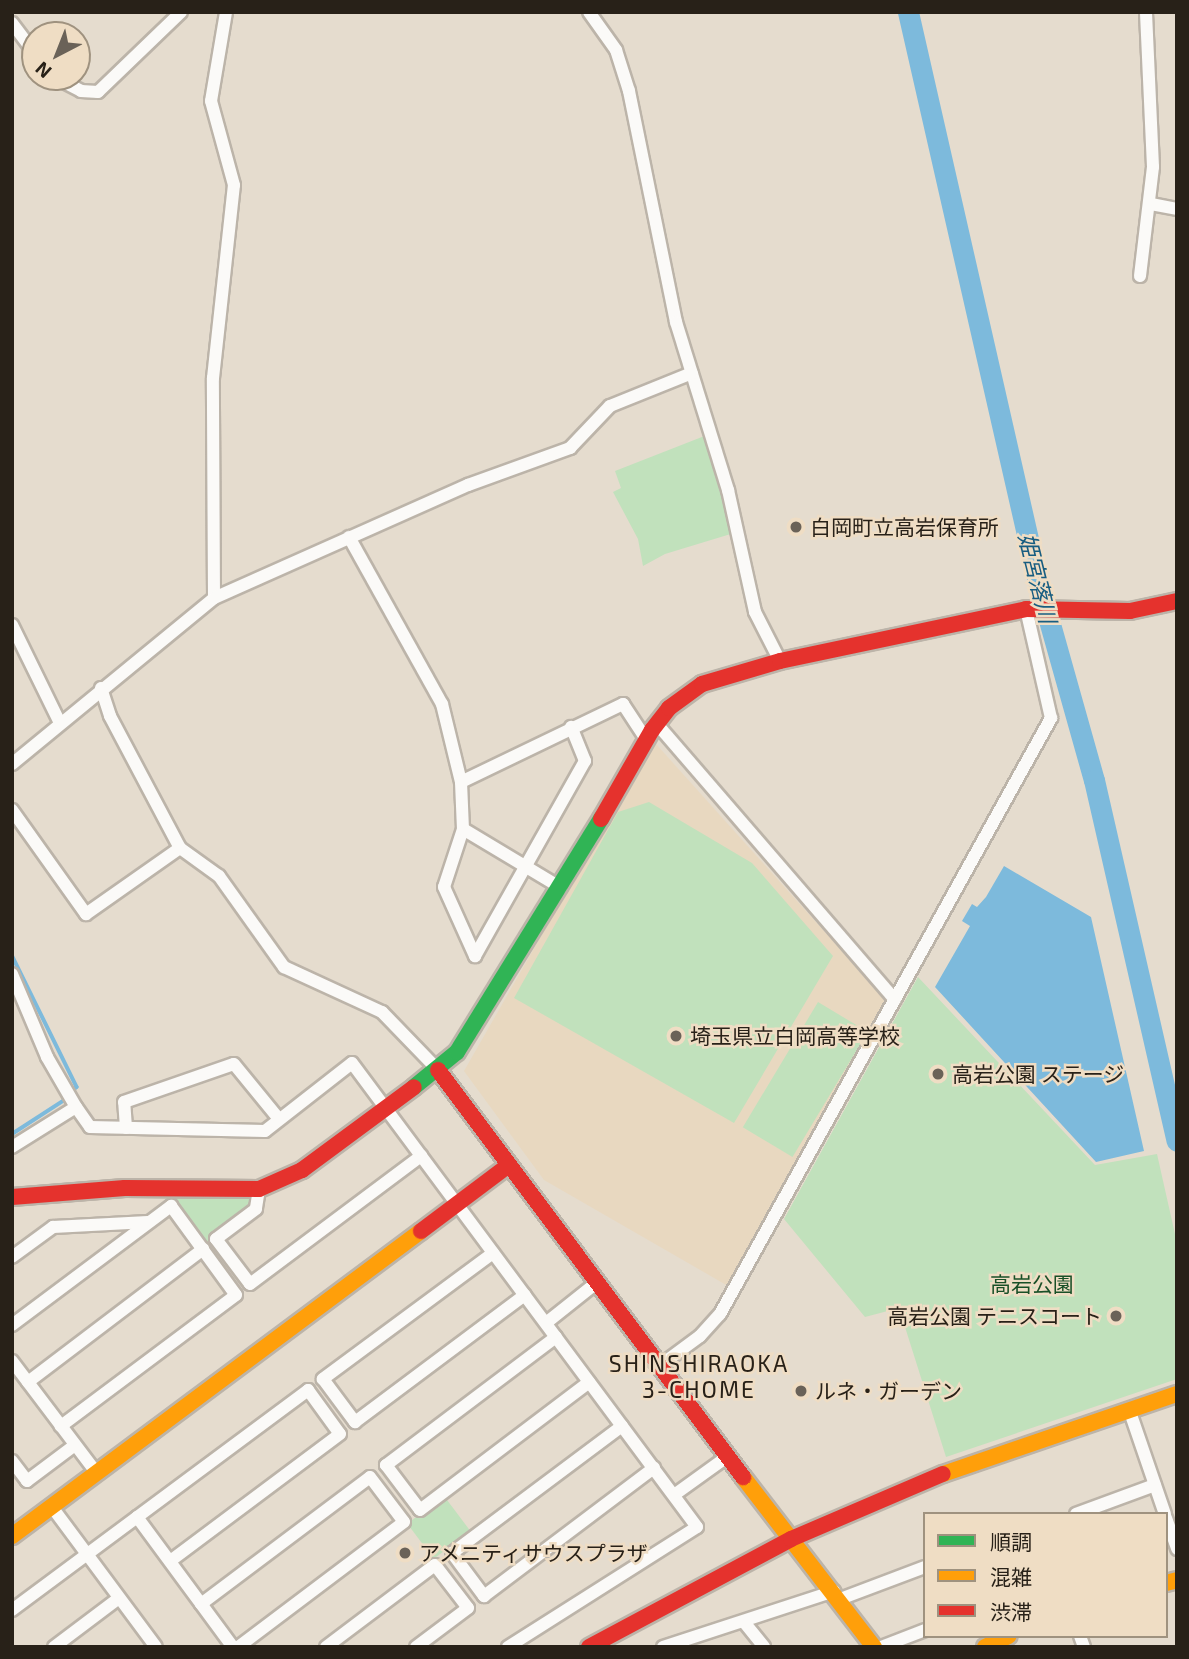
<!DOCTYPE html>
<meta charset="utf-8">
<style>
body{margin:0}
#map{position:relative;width:1189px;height:1659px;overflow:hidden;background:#e5dcce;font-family:"Exo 2","Noto Sans JP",sans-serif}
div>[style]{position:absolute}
.built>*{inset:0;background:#e8d8c0}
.green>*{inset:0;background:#c1e1bc;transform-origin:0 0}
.water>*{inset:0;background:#7dbadc}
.stream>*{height:3.5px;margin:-1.75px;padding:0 1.75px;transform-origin:1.75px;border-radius:1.75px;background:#7dbadc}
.river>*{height:21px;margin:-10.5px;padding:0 10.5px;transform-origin:10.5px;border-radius:10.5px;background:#7dbadc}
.roads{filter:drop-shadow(2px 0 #bcb4a9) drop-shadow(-2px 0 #bcb4a9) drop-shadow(0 2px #bcb4a9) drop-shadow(0 -2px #bcb4a9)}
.street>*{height:12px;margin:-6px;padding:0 6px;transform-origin:6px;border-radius:6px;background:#fbfaf8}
.fast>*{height:16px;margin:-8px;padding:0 8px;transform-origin:8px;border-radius:8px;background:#30b455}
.slow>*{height:16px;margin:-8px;padding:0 8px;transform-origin:8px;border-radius:8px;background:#ff9f0a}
.jam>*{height:16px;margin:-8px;padding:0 8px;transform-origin:8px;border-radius:8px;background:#e5322d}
.dots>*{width:19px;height:19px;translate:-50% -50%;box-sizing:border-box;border:4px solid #efddc4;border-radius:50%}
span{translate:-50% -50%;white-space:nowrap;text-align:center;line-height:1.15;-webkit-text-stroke:5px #efddc4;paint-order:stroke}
.poi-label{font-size:21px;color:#282118}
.left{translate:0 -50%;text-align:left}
.right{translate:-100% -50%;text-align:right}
.park-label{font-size:21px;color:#195027}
.water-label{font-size:23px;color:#185d81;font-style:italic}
.neighbourhood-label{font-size:23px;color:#282118;letter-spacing:2px}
.frame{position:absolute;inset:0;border:14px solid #282118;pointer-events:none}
.legend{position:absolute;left:923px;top:1512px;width:245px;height:126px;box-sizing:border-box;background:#efddc4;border:2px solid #9f927f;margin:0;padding:9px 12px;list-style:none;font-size:21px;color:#282118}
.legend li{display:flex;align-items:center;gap:14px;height:35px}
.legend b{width:35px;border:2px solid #9f927f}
.north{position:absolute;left:21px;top:21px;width:70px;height:70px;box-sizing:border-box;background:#efddc4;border:2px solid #9f927f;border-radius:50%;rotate:222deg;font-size:19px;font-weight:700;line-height:28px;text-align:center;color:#282118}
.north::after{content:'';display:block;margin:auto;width:24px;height:32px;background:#6a6258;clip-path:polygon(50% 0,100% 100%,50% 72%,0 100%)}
</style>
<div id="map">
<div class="built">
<div style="clip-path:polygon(651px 744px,656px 744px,886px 1000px,887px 1006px,728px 1286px,544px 1180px,464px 1071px)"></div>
</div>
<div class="green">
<div style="clip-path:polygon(707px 435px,734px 533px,665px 554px,643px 566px,638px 539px,613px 492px,621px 488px,615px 471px)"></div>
<div style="clip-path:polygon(649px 802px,752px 863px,833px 956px,734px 1123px,514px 998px,618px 812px)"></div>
<div style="clip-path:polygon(918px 977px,1095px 1165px,1157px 1154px,1177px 1243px,1177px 1379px,946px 1457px,899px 1308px,865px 1317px,784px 1219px)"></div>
<div style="left:818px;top:1002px;width:58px;height:146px;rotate:31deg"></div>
<div style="clip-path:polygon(167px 1194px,249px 1196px,249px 1209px,205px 1244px)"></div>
<div style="left:444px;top:1496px;width:44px;height:46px;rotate:53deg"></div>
</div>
<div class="water">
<div style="clip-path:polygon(1004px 866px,1091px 917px,1144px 1151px,1096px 1162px,935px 987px,970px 926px,962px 921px,972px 904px,977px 907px,986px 897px)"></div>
</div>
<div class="stream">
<div style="left:12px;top:955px;width:147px;rotate:63.8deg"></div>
<div style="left:77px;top:1087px;width:8px;rotate:135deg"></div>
<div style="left:12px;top:1134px;width:64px;rotate:-32.9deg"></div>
</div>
<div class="river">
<div style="left:908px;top:12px;width:576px;rotate:77.17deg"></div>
<div style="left:1036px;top:574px;width:214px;rotate:74.3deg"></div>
<div style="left:1094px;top:780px;width:370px;rotate:77.1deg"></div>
</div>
<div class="roads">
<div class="street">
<div style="left:589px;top:12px;width:47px;rotate:54.6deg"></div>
<div style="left:616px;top:50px;width:43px;rotate:72.4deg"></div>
<div style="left:629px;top:91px;width:236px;rotate:78.5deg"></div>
<div style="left:676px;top:322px;width:176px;rotate:72.8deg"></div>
<div style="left:728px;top:490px;width:125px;rotate:77.5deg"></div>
<div style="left:755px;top:612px;width:55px;rotate:63deg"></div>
<div style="left:12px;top:23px;width:38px;rotate:53deg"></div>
<div style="left:54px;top:77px;width:30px;rotate:27deg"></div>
<div style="left:81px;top:91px;width:17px;rotate:3deg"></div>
<div style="left:98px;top:92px;width:115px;rotate:-43.9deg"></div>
<div style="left:1151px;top:204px;width:26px;rotate:11deg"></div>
<div style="left:1140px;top:276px;width:110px;rotate:-83.2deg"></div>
<div style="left:1153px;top:167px;width:155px;rotate:-92.6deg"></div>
<div style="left:349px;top:537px;width:191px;rotate:60.9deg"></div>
<div style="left:442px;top:704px;width:80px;rotate:76.3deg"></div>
<div style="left:461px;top:782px;width:47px;rotate:87.6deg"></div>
<div style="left:463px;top:829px;width:61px;rotate:108.1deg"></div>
<div style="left:444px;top:887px;width:76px;rotate:65.8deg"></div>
<div style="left:214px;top:598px;width:220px;rotate:-90.3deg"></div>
<div style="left:213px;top:378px;width:194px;rotate:-83.8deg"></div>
<div style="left:234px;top:185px;width:87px;rotate:-105.3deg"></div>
<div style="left:211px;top:101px;width:90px;rotate:-80.4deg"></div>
<div style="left:12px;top:625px;width:107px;rotate:63.9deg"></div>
<div style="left:101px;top:688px;width:29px;rotate:72deg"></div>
<div style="left:110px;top:716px;width:149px;rotate:62.1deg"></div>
<div style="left:180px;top:848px;width:48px;rotate:35.7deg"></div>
<div style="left:219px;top:876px;width:112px;rotate:54.5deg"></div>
<div style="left:284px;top:967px;width:108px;rotate:24.7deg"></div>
<div style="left:382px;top:1012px;width:81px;rotate:46deg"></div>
<div style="left:657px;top:724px;width:364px;rotate:49.2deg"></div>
<div style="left:12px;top:764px;width:261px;rotate:-39.4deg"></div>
<div style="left:214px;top:598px;width:278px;rotate:-24deg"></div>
<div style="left:468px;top:485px;width:109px;rotate:-19.9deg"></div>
<div style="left:570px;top:448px;width:58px;rotate:-46.4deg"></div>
<div style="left:610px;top:406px;width:88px;rotate:-21.9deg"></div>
<div style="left:461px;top:782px;width:180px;rotate:-25.7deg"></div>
<div style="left:623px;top:704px;width:42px;rotate:56.7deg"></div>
<div style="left:12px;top:810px;width:128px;rotate:54.6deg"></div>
<div style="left:86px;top:914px;width:115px;rotate:-35.1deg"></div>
<div style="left:463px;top:829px;width:114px;rotate:31deg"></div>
<div style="left:475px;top:956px;width:224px;rotate:-60.6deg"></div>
<div style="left:585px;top:761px;width:37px;rotate:-112deg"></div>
<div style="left:12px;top:974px;width:90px;rotate:67.1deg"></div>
<div style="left:47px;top:1057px;width:58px;rotate:59.9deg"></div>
<div style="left:126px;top:1128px;width:26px;rotate:-94deg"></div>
<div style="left:124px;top:1102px;width:116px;rotate:-19.1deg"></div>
<div style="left:234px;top:1064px;width:71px;rotate:50.7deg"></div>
<div style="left:12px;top:1147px;width:75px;rotate:-32deg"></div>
<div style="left:76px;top:1107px;width:24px;rotate:55deg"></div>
<div style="left:90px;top:1127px;width:175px;rotate:1.3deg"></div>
<div style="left:265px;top:1131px;width:110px;rotate:-38deg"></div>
<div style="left:352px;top:1063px;width:578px;rotate:53.37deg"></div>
<div style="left:697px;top:1527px;width:224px;rotate:147.6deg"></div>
<div style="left:259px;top:1189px;width:20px;rotate:99deg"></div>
<div style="left:256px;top:1209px;width:50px;rotate:143.1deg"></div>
<div style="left:216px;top:1239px;width:56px;rotate:52.9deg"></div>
<div style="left:250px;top:1284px;width:214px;rotate:-36.8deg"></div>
<div style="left:493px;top:1253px;width:212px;rotate:143.5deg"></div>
<div style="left:323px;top:1379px;width:54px;rotate:53.3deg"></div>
<div style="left:355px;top:1422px;width:212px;rotate:-36.8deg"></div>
<div style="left:12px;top:1257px;width:51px;rotate:-36.2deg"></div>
<div style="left:53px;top:1227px;width:95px;rotate:-3deg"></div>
<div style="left:546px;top:1323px;width:63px;rotate:-38.5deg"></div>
<div style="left:12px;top:1325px;width:199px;rotate:-36.8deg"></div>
<div style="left:171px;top:1206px;width:110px;rotate:53.9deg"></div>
<div style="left:236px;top:1295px;width:219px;rotate:143.2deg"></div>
<div style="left:556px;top:1337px;width:213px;rotate:143deg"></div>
<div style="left:386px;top:1465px;width:56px;rotate:52.9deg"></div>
<div style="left:420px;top:1510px;width:212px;rotate:-37.1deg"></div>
<div style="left:12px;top:1361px;width:139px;rotate:52.9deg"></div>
<div style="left:658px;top:1367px;width:52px;rotate:-36.4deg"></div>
<div style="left:700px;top:1336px;width:30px;rotate:-48deg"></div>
<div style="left:720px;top:1314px;width:682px;rotate:-60.95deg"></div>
<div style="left:1051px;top:718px;width:112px;rotate:-102.9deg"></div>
<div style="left:28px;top:1382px;width:220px;rotate:-37.2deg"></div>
<div style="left:1129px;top:1409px;width:111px;rotate:71.1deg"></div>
<div style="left:622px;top:1426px;width:212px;rotate:143.2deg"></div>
<div style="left:452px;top:1553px;width:54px;rotate:53.3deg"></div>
<div style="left:484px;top:1596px;width:213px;rotate:-37deg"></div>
<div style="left:12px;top:1461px;width:25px;rotate:53deg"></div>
<div style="left:27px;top:1481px;width:60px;rotate:-36.9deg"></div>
<div style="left:674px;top:1495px;width:67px;rotate:-35.8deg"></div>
<div style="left:52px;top:1507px;width:174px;rotate:53.4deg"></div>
<div style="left:1076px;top:1514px;width:84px;rotate:-20.2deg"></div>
<div style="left:137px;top:1517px;width:162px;rotate:53.6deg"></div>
<div style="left:1166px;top:1518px;width:33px;rotate:70deg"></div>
<div style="left:840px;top:1599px;width:91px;rotate:-20.6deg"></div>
<div style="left:201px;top:1604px;width:211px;rotate:-36.9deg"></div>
<div style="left:370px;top:1477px;width:56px;rotate:52.9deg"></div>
<div style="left:404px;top:1522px;width:208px;rotate:143deg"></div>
<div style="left:12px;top:1610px;width:369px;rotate:-36.6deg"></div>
<div style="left:308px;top:1390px;width:54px;rotate:54deg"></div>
<div style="left:340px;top:1434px;width:212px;rotate:143.2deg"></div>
<div style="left:744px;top:1622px;width:32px;rotate:51deg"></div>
<div style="left:1080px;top:1636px;width:12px;rotate:70deg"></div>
<div style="left:54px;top:1647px;width:81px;rotate:-37deg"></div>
<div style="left:326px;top:1647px;width:136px;rotate:-37deg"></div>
<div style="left:435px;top:1565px;width:54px;rotate:52.5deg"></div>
<div style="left:468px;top:1608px;width:65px;rotate:143.1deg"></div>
<div style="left:663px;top:1647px;width:180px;rotate:-18.1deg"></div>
<div style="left:881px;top:1647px;width:47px;rotate:-21.1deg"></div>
</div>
<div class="fast">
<div style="left:414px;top:1087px;width:55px;rotate:-39.1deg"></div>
<div style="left:457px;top:1052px;width:274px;rotate:-58.3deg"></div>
</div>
<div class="slow">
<div style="left:943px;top:1474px;width:247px;rotate:-18.9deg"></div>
<div style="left:743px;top:1477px;width:215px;rotate:52.4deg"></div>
<div style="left:12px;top:1536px;width:510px;rotate:-36.71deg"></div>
<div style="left:1166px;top:1583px;width:11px;rotate:-15deg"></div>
<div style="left:985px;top:1647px;width:26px;rotate:-25deg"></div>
</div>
<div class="jam">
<div style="left:601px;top:819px;width:103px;rotate:-60.2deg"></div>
<div style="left:652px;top:730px;width:28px;rotate:-52deg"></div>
<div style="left:669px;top:708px;width:41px;rotate:-36deg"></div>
<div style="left:702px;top:684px;width:81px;rotate:-16.4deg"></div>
<div style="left:780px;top:661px;width:251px;rotate:-11.9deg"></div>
<div style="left:1026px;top:609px;width:104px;rotate:1.1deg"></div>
<div style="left:1130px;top:611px;width:48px;rotate:-12deg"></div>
<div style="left:438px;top:1070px;width:509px;rotate:53.15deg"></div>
<div style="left:12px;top:1197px;width:113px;rotate:-4.6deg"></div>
<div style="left:125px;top:1188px;width:134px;rotate:0.4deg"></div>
<div style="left:259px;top:1189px;width:47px;rotate:-23.8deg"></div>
<div style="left:302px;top:1170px;width:139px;rotate:-36.5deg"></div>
<div style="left:421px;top:1231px;width:110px;rotate:-36.9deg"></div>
<div style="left:589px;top:1647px;width:229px;rotate:-28.1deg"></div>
<div style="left:791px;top:1539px;width:165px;rotate:-23.2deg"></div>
</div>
</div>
<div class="dots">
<div style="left:796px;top:527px;background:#6a6258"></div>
<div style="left:676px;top:1036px;background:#6a6258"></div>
<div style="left:938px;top:1074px;background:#6a6258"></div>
<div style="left:1116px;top:1316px;background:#6a6258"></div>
<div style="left:801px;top:1391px;background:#6a6258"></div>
<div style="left:405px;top:1553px;background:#6a6258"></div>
</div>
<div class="poi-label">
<span class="left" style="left:810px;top:527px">白岡町立高岩保育所</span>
<span class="left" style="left:690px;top:1036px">埼玉県立白岡高等学校</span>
<span class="left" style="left:952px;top:1074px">高岩公園 ステージ</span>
<span class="right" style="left:1102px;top:1316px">高岩公園 テニスコート</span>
<span class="left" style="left:815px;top:1391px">ルネ・ガーデン</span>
<span class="left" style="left:419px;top:1553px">アメニティサウスプラザ</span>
</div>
<div class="park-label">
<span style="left:1032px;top:1284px">高岩公園</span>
</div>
<div class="water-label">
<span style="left:1038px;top:578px;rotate:76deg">姫宮落川</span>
</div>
<div class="neighbourhood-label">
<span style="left:699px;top:1376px">SHINSHIRAOKA<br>3-CHOME</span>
</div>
<div class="frame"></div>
<ul class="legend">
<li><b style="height:9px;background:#30b455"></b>順調</li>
<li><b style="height:9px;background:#ff9f0a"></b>混雑</li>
<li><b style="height:9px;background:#e5322d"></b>渋滞</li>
</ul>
<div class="north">N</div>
</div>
